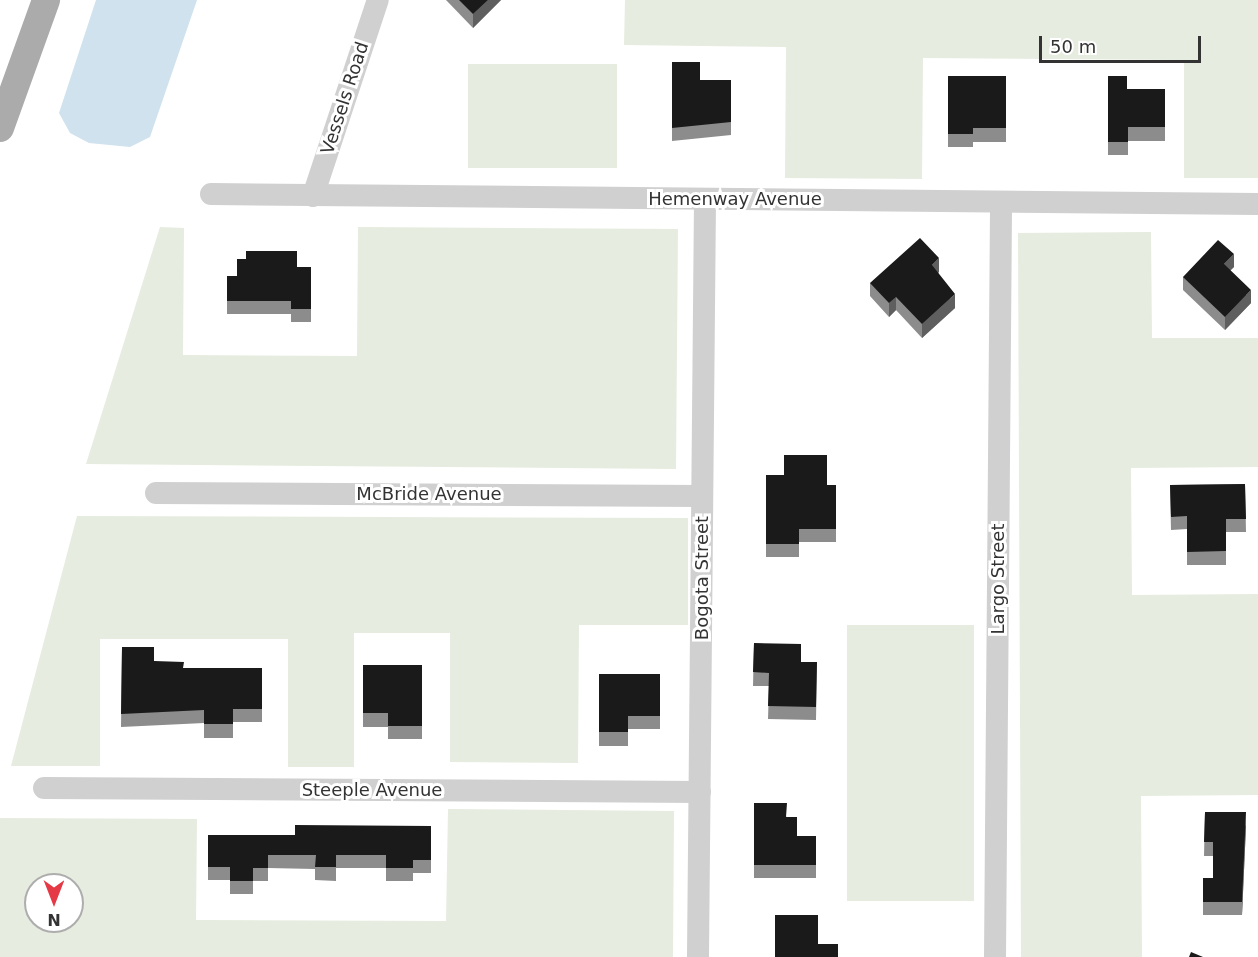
<!DOCTYPE html>
<style>
body{margin:0}
#map{position:relative;width:1258px;height:957px;overflow:hidden;background:#fff;font-family:"DejaVu Sans",sans-serif}
div>[style]{position:absolute}
.green>*{inset:0;background:#e6ecdf;transform-origin:0 0}
.water>*{inset:0;background:#cfe2ee}
.minor>*{height:22px;margin:-11px;padding:0 11px;transform-origin:11px;border-radius:11px;background:#d0d0d0}
.major>*{height:28px;margin:-14px;padding:0 14px;transform-origin:14px;border-radius:14px;background:#ababab}
.wall>*{inset:0;background:#8c8c8c}
.shaded-wall>*{inset:0;background:#5f5f5f}
.building>*{inset:0;background:#1a1a1a}
span{translate:-50% -50%;white-space:nowrap;text-align:center;line-height:1.15;-webkit-text-stroke:6px #fff;paint-order:stroke}
.street-label{font-size:18px;color:#333}
.north{position:absolute;left:24px;top:873px;width:60px;height:60px;box-sizing:border-box;background:#fff;border:2px solid #adadad;border-radius:50%;rotate:180deg;font-size:16px;font-weight:700;line-height:24px;text-align:center;color:#333}
.north::after{content:'';display:block;margin:auto;width:21px;height:27px;background:#e63946;clip-path:polygon(50% 0,100% 100%,50% 72%,0 100%)}
.scale{position:absolute;left:1039px;top:36px;width:162px;height:27px;box-sizing:border-box;border:3px solid #333;border-top:0;padding-left:8px;font-size:18px;line-height:21px;white-space:nowrap;color:#333;-webkit-text-stroke:4px #fff;paint-order:stroke}
</style>
<div id="map">
<div class="green">
<div style="clip-path:polygon(625px 0,1258px 0,1258px 178px,1184px 178px,1184px 60px,923px 58px,922px 179px,785px 178px,786px 47px,624px 45px)"></div>
<div style="left:468px;top:64px;width:149px;height:104px"></div>
<div style="clip-path:polygon(160px 227px,184px 228px,183px 355px,357px 356px,358px 227px,678px 229px,676px 469px,86px 464px)"></div>
<div style="clip-path:polygon(1151px 232px,1152px 338px,1258px 338px,1258px 467px,1131px 468px,1132px 595px,1258px 594px,1258px 795px,1141px 796px,1142px 957px,1021px 957px,1018px 233px)"></div>
<div style="clip-path:polygon(77px 516px,688px 518px,688px 625px,579px 625px,578px 763px,450px 762px,450px 633px,354px 633px,354px 767px,288px 767px,288px 639px,100px 639px,100px 766px,11px 766px)"></div>
<div style="left:847px;top:625px;width:127px;height:276px"></div>
<div style="clip-path:polygon(evenodd,448px 809px,674px 811px,673px 957px,0 957px,0 818px,197px 819px,196px 920px,446px 921px,448px 809px,36px 885px,72px 885px,72px 921px,36px 921px,36px 885px)"></div>
</div>
<div class="water">
<div style="clip-path:polygon(96px 0,197px 0,150px 137px,130px 147px,89px 143px,70px 133px,59px 113px)"></div>
</div>
<div class="minor">
<div style="left:211px;top:194px;width:1047px;rotate:0.55deg"></div>
<div style="left:313px;top:196px;width:206px;rotate:-71.7deg"></div>
<div style="left:156px;top:493px;width:546px;rotate:0.31deg"></div>
<div style="left:44px;top:788px;width:656px;rotate:0.35deg"></div>
<div style="left:698px;top:957px;width:758px;rotate:-89.47deg"></div>
<div style="left:995px;top:957px;width:755px;rotate:-89.54deg"></div>
</div>
<div class="major">
<div style="left:0;top:128px;width:136px;rotate:-70.2deg"></div>
</div>
<div class="wall">
<div style="clip-path:polygon(446px 0,501px 0,473px 28px)"></div>
<div style="clip-path:polygon(672px 62px,700px 80px,731px 80px,731px 135px,672px 141px)"></div>
<div style="clip-path:polygon(948px 76px,1006px 76px,1006px 142px,973px 142px,973px 147px,948px 147px)"></div>
<div style="clip-path:polygon(1108px 76px,1127px 89px,1165px 89px,1165px 141px,1128px 141px,1128px 155px,1108px 155px)"></div>
<div style="clip-path:polygon(297px 267px,311px 267px,311px 322px,291px 322px,291px 314px,227px 314px,227px 276px,237px 276px)"></div>
<div style="clip-path:polygon(1234px 267px,1230px 270px,1251px 303px,1225px 330px,1183px 290px,1183px 277px)"></div>
<div style="clip-path:polygon(939px 272px,938px 273px,955px 308px,922px 338px,896px 310px,889px 317px,870px 296px,870px 283px)"></div>
<div style="clip-path:polygon(766px 475px,827px 485px,836px 485px,836px 542px,799px 542px,799px 557px,766px 557px)"></div>
<div style="clip-path:polygon(1245px 484px,1246px 532px,1226px 532px,1226px 565px,1187px 565px,1187px 529px,1171px 530px,1170px 485px)"></div>
<div style="clip-path:polygon(754px 643px,801px 662px,817px 662px,816px 720px,768px 719px,769px 686px,753px 686px)"></div>
<div style="clip-path:polygon(122px 647px,154px 661px,183px 668px,262px 668px,262px 722px,233px 722px,233px 738px,204px 738px,204px 723px,121px 727px)"></div>
<div style="clip-path:polygon(363px 665px,422px 665px,422px 739px,388px 739px,388px 727px,363px 727px)"></div>
<div style="clip-path:polygon(599px 674px,660px 674px,660px 729px,628px 729px,628px 746px,599px 746px)"></div>
<div style="clip-path:polygon(754px 803px,787px 817px,797px 836px,816px 836px,816px 878px,754px 878px)"></div>
<div style="clip-path:polygon(1205px 812px,1246px 826px,1242px 915px,1203px 915px,1203px 878px,1213px 878px,1213px 856px,1204px 856px)"></div>
<div style="clip-path:polygon(431px 826px,431px 873px,413px 873px,413px 881px,386px 881px,386px 868px,336px 868px,336px 881px,315px 880px,315px 869px,268px 868px,268px 881px,253px 881px,253px 894px,230px 894px,230px 880px,208px 880px,208px 835px,295px 835px)"></div>
</div>
<div class="shaded-wall">
<div style="clip-path:polygon(488px 0,501px 0,473px 28px,473px 14px)"></div>
<div style="clip-path:polygon(1234px 254px,1234px 267px,1224px 277px,1224px 264px)"></div>
<div style="clip-path:polygon(939px 258px,939px 272px,932px 278px,932px 265px)"></div>
<div style="clip-path:polygon(1251px 290px,1251px 303px,1225px 330px,1225px 317px)"></div>
<div style="clip-path:polygon(955px 294px,955px 308px,922px 338px,922px 324px)"></div>
<div style="clip-path:polygon(896px 297px,896px 310px,889px 317px,889px 303px)"></div>
<div style="clip-path:polygon(1246px 812px,1246px 826px,1242px 915px,1242px 902px)"></div>
</div>
<div class="building">
<div style="clip-path:polygon(459px 0,488px 0,473px 14px)"></div>
<div style="clip-path:polygon(672px 62px,700px 62px,700px 80px,731px 80px,731px 122px,672px 128px)"></div>
<div style="clip-path:polygon(948px 76px,1006px 76px,1006px 128px,973px 128px,973px 134px,948px 134px)"></div>
<div style="clip-path:polygon(1108px 76px,1127px 76px,1127px 89px,1165px 89px,1165px 127px,1128px 127px,1128px 142px,1108px 142px)"></div>
<div style="clip-path:polygon(920px 238px,939px 258px,932px 265px,955px 294px,922px 324px,896px 297px,889px 303px,870px 283px)"></div>
<div style="clip-path:polygon(1218px 240px,1234px 254px,1224px 264px,1251px 290px,1225px 317px,1183px 277px)"></div>
<div style="clip-path:polygon(246px 251px,297px 251px,297px 267px,311px 267px,311px 309px,291px 309px,291px 301px,227px 301px,227px 276px,237px 276px,237px 259px,246px 259px)"></div>
<div style="clip-path:polygon(784px 455px,827px 455px,827px 485px,836px 485px,836px 529px,799px 529px,799px 544px,766px 544px,766px 475px,784px 475px)"></div>
<div style="clip-path:polygon(1245px 484px,1246px 519px,1226px 519px,1226px 551px,1187px 552px,1187px 516px,1171px 517px,1170px 485px)"></div>
<div style="clip-path:polygon(754px 643px,801px 644px,801px 662px,817px 662px,816px 707px,768px 706px,769px 673px,753px 672px)"></div>
<div style="clip-path:polygon(122px 647px,154px 647px,154px 661px,184px 662px,183px 668px,262px 668px,262px 709px,233px 709px,233px 724px,204px 724px,204px 710px,121px 714px)"></div>
<div style="clip-path:polygon(363px 665px,422px 665px,422px 726px,388px 726px,388px 713px,363px 713px)"></div>
<div style="clip-path:polygon(599px 674px,660px 674px,660px 716px,628px 716px,628px 732px,599px 732px)"></div>
<div style="clip-path:polygon(754px 803px,787px 803px,786px 817px,797px 817px,797px 836px,816px 836px,816px 865px,754px 865px)"></div>
<div style="clip-path:polygon(1205px 812px,1246px 812px,1242px 902px,1203px 902px,1203px 878px,1213px 878px,1213px 842px,1204px 842px)"></div>
<div style="clip-path:polygon(295px 825px,431px 826px,431px 860px,413px 860px,413px 868px,386px 868px,386px 855px,336px 855px,336px 867px,315px 867px,316px 855px,268px 855px,268px 868px,253px 868px,253px 881px,230px 881px,230px 867px,208px 867px,208px 835px,295px 835px)"></div>
<div style="clip-path:polygon(775px 915px,818px 915px,818px 944px,838px 944px,838px 957px,775px 957px)"></div>
<div style="clip-path:polygon(1191px 952px,1203px 957px,1189px 957px)"></div>
</div>
<div class="street-label">
<span style="left:345px;top:98px;rotate:-72deg">Vessels Road</span>
<span style="left:735px;top:199px">Hemenway Avenue</span>
<span style="left:429px;top:494px">McBride Avenue</span>
<span style="left:702px;top:578px;rotate:-90deg">Bogota Street</span>
<span style="left:998px;top:579px;rotate:-90deg">Largo Street</span>
<span style="left:372px;top:790px">Steeple Avenue</span>
</div>
<div class="north">N</div>
<div class="scale">50 m</div>
</div>
